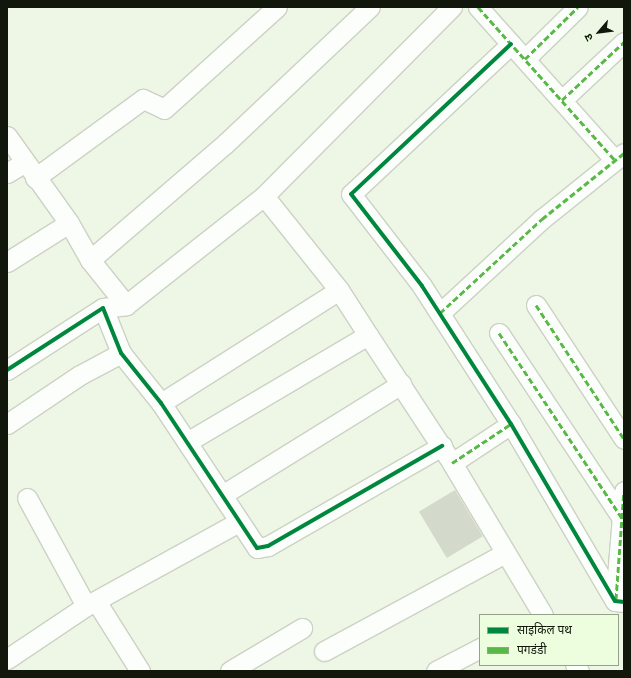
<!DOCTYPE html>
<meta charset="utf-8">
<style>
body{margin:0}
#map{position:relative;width:631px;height:678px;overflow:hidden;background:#eef7e5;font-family:"IBM Plex Sans","Noto Sans Devanagari",sans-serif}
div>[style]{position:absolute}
.building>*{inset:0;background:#d3dacc;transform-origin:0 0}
.roads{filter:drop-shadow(1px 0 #cbd2c4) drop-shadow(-1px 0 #cbd2c4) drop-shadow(0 1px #cbd2c4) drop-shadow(0 -1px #cbd2c4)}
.street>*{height:19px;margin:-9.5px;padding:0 9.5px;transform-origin:9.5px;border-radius:9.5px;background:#fcfefb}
.quiet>*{height:3px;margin-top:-1.5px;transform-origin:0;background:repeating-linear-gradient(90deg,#58b947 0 6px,transparent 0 9px)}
.cycleway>*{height:4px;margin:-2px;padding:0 2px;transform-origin:2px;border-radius:2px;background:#00873e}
span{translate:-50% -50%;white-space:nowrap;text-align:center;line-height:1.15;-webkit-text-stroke:3px #edfede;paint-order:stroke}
.frame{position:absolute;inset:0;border:8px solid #12170c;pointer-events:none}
.legend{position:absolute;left:479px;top:614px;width:140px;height:52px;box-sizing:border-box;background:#edfede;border:1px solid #95a28a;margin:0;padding:5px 7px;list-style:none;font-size:12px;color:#12170c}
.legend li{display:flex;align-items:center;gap:8px;height:20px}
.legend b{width:20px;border:1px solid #95a28a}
.north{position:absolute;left:579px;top:12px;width:40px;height:40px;-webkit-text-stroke:3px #edfede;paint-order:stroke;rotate:242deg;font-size:11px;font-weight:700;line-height:16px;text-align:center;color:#12170c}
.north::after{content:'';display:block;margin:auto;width:14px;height:18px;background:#12170c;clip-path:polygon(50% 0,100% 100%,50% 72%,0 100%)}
</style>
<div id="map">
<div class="building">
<div style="left:455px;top:490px;width:54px;height:42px;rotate:59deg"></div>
</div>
<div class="roads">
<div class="street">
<div style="left:478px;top:7px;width:205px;rotate:48.2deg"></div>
<div style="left:511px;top:44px;width:219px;rotate:136.8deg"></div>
<div style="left:351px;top:194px;width:116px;rotate:52.3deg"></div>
<div style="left:422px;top:286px;width:164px;rotate:57.2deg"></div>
<div style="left:511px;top:424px;width:205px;rotate:59.6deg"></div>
<div style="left:615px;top:601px;width:9px;rotate:6deg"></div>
<div style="left:525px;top:59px;width:74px;rotate:-44.5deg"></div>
<div style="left:562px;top:100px;width:85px;rotate:-43.1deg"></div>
<div style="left:7px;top:136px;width:107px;rotate:54.5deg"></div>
<div style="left:69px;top:223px;width:73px;rotate:147.8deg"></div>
<div style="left:7px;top:173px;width:21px;rotate:-31deg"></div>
<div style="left:35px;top:178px;width:134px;rotate:-36.2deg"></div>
<div style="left:143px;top:99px;width:23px;rotate:25deg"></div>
<div style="left:164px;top:109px;width:152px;rotate:-42.1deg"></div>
<div style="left:264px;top:196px;width:120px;rotate:51.4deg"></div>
<div style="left:339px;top:290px;width:54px;rotate:57.2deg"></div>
<div style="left:368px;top:335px;width:153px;rotate:56.7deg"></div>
<div style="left:452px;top:463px;width:177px;rotate:59.1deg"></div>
<div style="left:69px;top:223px;width:43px;rotate:60.4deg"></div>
<div style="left:90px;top:260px;width:58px;rotate:51.3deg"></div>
<div style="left:90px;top:260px;width:179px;rotate:-40.7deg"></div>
<div style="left:226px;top:143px;width:198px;rotate:-43.4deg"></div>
<div style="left:536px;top:305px;width:160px;rotate:56.7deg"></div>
<div style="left:103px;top:308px;width:23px;rotate:-7deg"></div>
<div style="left:126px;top:305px;width:176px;rotate:-38.3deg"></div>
<div style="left:264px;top:196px;width:267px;rotate:-45.2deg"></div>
<div style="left:440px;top:313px;width:139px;rotate:-42.7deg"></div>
<div style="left:542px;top:219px;width:105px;rotate:-38.8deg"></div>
<div style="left:499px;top:333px;width:222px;rotate:56.4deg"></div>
<div style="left:7px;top:370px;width:114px;rotate:-32.9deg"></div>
<div style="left:103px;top:308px;width:48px;rotate:68.2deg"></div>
<div style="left:121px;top:353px;width:64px;rotate:51.3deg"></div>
<div style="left:161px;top:403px;width:174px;rotate:56.5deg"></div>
<div style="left:257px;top:548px;width:11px;rotate:-10deg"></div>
<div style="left:268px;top:546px;width:201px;rotate:-29.9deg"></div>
<div style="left:161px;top:403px;width:211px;rotate:-32.4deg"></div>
<div style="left:7px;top:424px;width:88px;rotate:-33.9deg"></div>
<div style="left:80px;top:375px;width:47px;rotate:-28.2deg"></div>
<div style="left:187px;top:442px;width:210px;rotate:-30.6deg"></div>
<div style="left:452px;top:463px;width:71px;rotate:-33.5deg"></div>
<div style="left:222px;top:495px;width:211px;rotate:-31.8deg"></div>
<div style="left:96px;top:601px;width:83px;rotate:57.8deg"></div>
<div style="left:615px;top:601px;width:110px;rotate:-85.3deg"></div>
<div style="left:86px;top:606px;width:175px;rotate:-28.8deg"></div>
<div style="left:324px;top:651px;width:206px;rotate:-28.4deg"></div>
<div style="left:7px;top:659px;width:95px;rotate:-33.9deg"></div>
<div style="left:86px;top:606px;width:123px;rotate:-118.6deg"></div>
<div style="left:575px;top:665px;width:7px;rotate:56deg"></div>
<div style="left:230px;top:671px;width:84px;rotate:-30.8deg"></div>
<div style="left:436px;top:671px;width:50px;rotate:-27.6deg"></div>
</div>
</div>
<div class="quiet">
<div style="left:478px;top:7px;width:205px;rotate:48.2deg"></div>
<div style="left:525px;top:59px;width:74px;rotate:-44.5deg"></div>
<div style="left:562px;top:100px;width:85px;rotate:-43.1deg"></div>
<div style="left:536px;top:305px;width:160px;rotate:56.7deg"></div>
<div style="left:440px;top:313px;width:139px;rotate:-42.7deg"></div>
<div style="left:542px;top:219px;width:105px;rotate:-38.8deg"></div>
<div style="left:499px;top:333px;width:222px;rotate:56.4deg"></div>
<div style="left:452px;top:463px;width:71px;rotate:-33.5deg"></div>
<div style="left:616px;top:599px;width:108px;rotate:-85.8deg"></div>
</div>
<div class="cycleway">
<div style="left:511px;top:44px;width:219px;rotate:136.8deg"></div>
<div style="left:351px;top:194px;width:116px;rotate:52.3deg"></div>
<div style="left:422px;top:286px;width:164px;rotate:57.2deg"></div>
<div style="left:511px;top:424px;width:205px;rotate:59.6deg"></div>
<div style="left:615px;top:601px;width:9px;rotate:6deg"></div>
<div style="left:7px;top:370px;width:114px;rotate:-32.9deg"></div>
<div style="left:103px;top:308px;width:48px;rotate:68.2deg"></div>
<div style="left:121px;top:353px;width:64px;rotate:51.3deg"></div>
<div style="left:161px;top:403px;width:174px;rotate:56.5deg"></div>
<div style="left:257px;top:548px;width:11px;rotate:-10deg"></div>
<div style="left:268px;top:546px;width:201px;rotate:-29.9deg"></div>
</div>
<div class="frame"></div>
<ul class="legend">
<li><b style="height:5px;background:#00873e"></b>साइकिल पथ</li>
<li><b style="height:5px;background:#58b947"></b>पगडंडी</li>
</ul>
<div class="north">उ</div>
</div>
